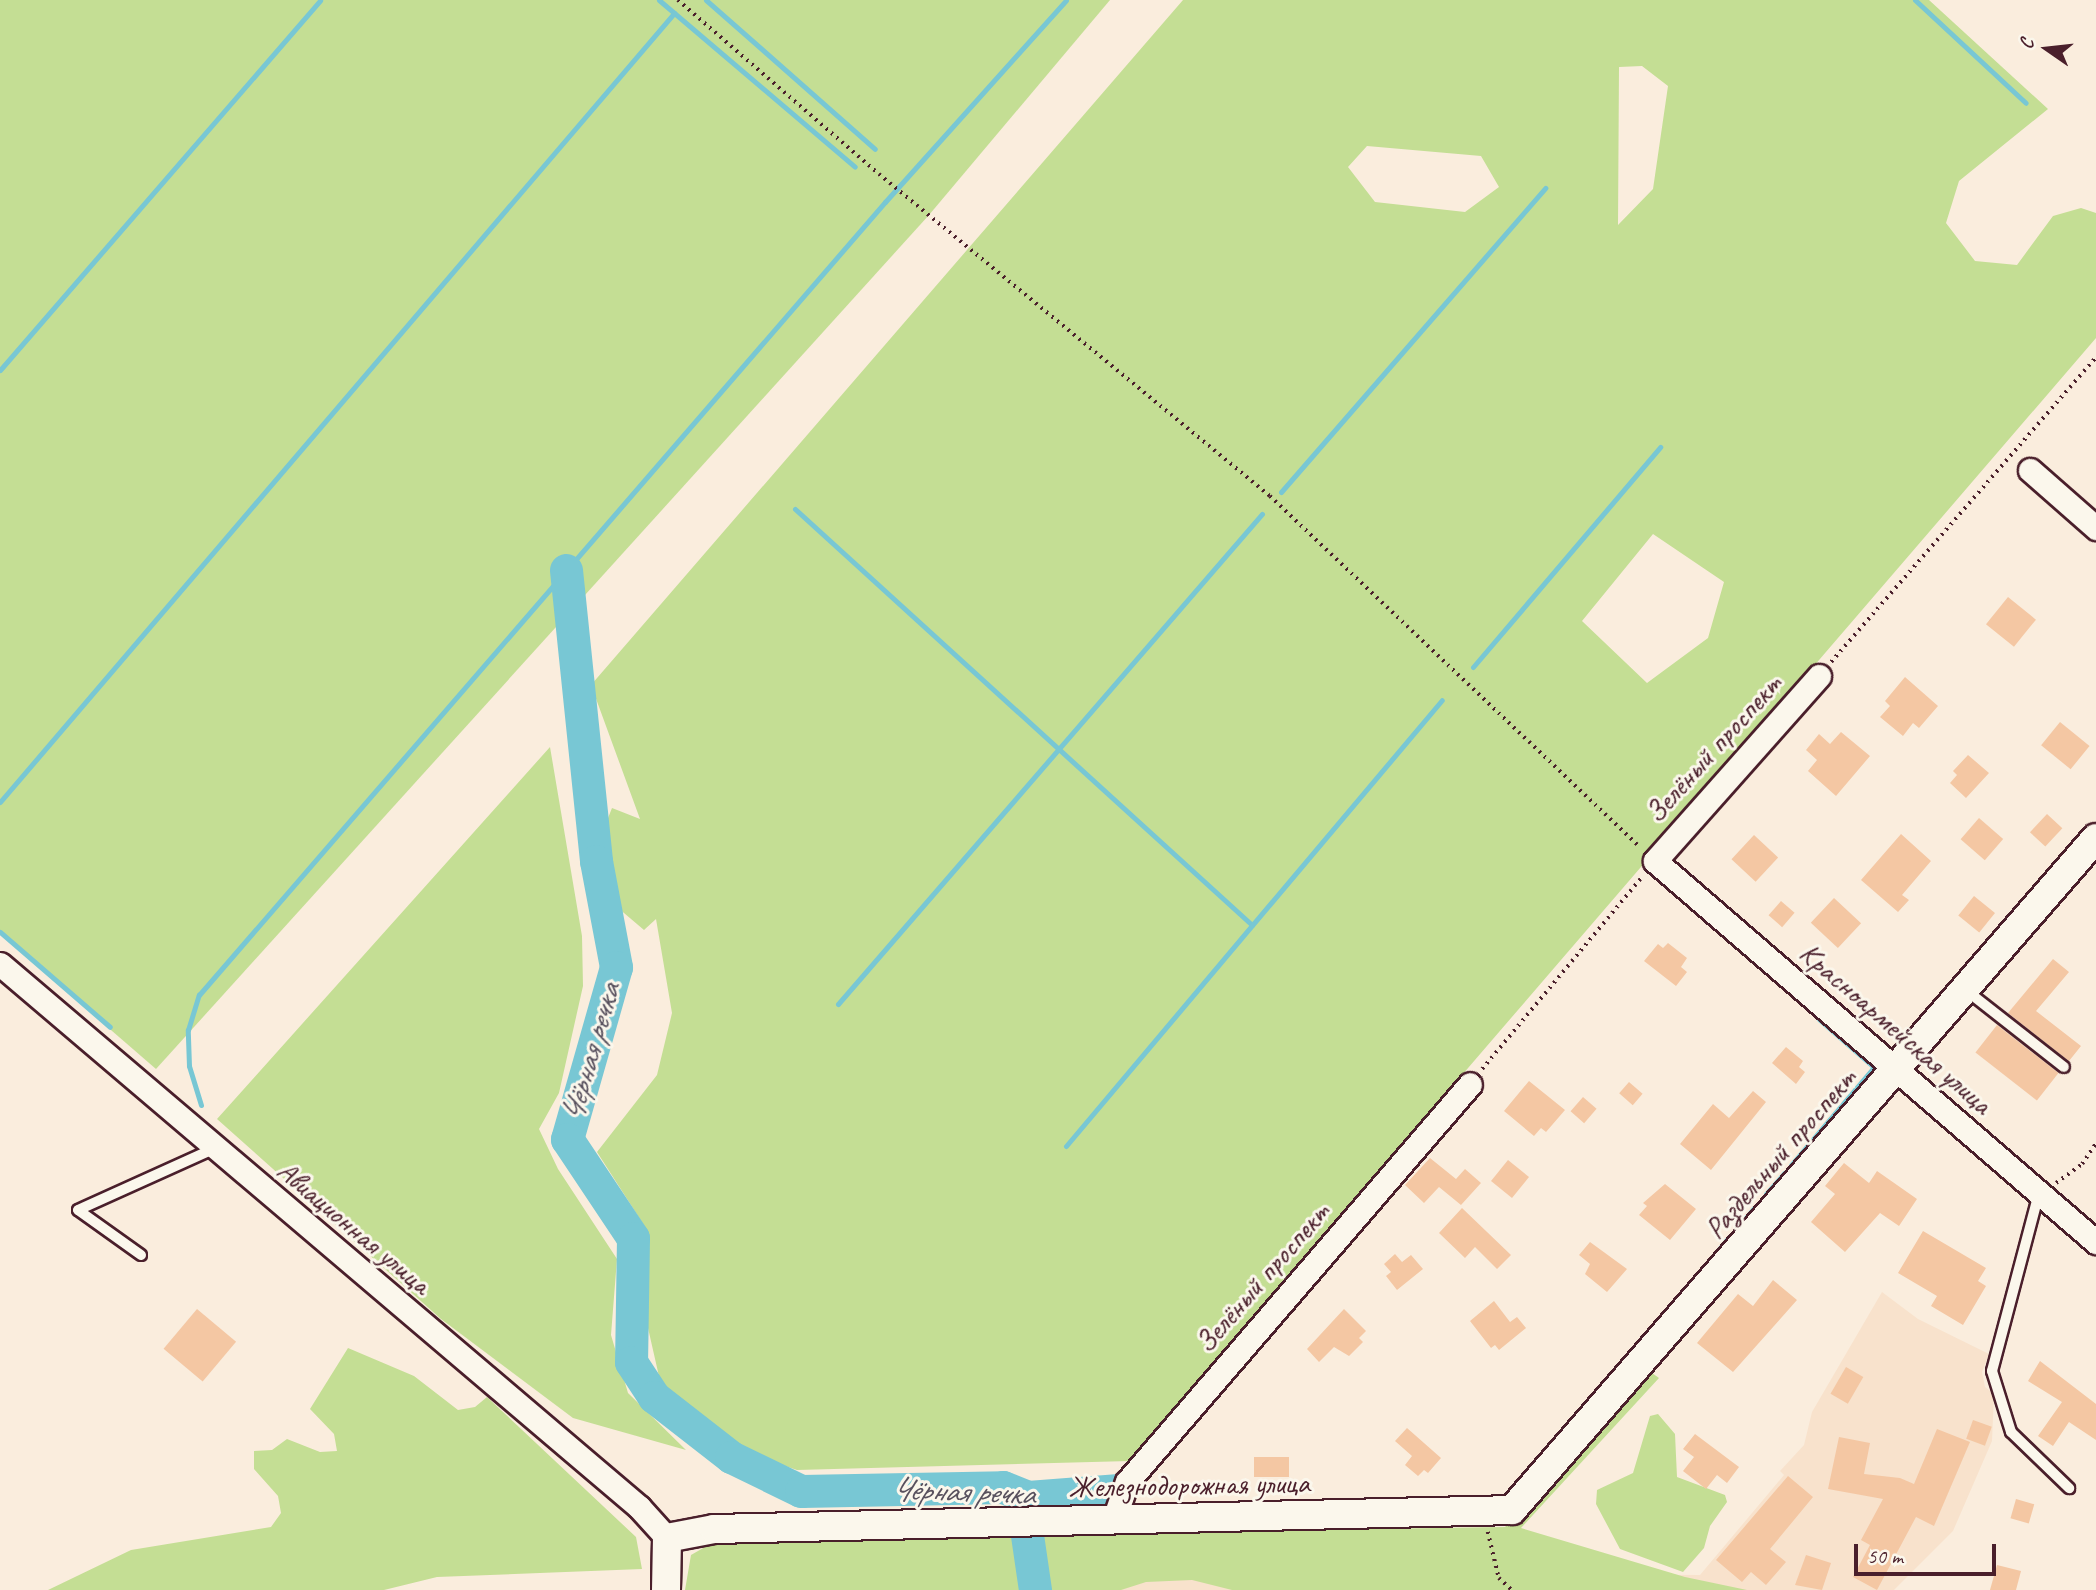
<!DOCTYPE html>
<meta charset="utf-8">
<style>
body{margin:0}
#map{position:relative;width:2096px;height:1590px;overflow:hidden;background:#faeddd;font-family:Caveat,sans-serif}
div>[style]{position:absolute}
.built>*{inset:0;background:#f8e2cc}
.green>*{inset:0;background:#c4de94}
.stream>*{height:5px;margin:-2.5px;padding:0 2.5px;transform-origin:2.5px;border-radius:2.5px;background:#78c7d4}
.river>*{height:33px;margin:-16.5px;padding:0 16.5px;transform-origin:16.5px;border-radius:16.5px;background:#78c7d4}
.building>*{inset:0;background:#f4c7a3;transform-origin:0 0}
.path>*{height:3.5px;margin-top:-1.75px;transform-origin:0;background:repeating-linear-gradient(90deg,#4a1f2b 0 2px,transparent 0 7px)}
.roads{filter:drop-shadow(2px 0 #4a1f2b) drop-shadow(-2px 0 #4a1f2b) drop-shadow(0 2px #4a1f2b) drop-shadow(0 -2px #4a1f2b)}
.service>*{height:10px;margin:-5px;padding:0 5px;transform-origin:5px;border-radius:5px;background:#fbf7ec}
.minor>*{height:23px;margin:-11.5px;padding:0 11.5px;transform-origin:11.5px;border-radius:11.5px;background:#fbf7ec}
.tertiary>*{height:28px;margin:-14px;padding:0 14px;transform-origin:14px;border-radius:14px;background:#fbf7ec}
span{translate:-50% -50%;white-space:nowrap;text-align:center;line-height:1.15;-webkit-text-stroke:6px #fbf7ec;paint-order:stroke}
.street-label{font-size:30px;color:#4a1f2b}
.water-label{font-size:32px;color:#58515e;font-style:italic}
.north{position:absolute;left:2012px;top:14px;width:70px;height:70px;-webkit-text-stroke:5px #fbf7ec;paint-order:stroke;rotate:284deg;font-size:19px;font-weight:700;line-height:28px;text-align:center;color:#4a1f2b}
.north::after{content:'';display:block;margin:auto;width:24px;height:32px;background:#4a1f2b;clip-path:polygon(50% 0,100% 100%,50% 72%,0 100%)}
.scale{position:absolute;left:1854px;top:1544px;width:142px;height:32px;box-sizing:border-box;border:4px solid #4a1f2b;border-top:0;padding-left:9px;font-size:21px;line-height:24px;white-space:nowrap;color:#4a1f2b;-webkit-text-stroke:5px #fbf7ec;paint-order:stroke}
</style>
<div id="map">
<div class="built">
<div style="clip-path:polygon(1882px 1292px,1918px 1319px,1989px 1354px,1982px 1372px,1985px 1387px,1994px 1394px,1992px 1441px,1953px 1531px,1894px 1590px,694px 1590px,694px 1569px,1700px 1575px,1784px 1475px,1780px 1471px,1804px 1445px,1812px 1412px)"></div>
</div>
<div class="green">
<div style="clip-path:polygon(0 0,1110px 0,929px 215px,156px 1069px,0 934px)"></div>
<div style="clip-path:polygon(evenodd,1183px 0,1929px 0,2048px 109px,1959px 181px,1946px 223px,1975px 261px,2017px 265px,2053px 216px,2081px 208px,2096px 213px,2096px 338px,1130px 1461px,797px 1470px,737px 1450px,663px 1394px,648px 1328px,647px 1230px,597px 1152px,657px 1075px,672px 1013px,656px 919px,644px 930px,584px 879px,612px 808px,640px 819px,591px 685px,1183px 0,1642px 66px,1668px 86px,1653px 189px,1618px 225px,1619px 67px,1642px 66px,1183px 0,1367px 146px,1481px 156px,1499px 187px,1465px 212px,1375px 202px,1348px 167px,1367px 146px,1183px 0,1653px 534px,1724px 582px,1708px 638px,1647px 683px,1582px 621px,1653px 534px)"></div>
<div style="clip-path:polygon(550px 747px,582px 936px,583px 986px,559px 1093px,539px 1129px,558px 1169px,617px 1259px,611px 1335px,628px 1393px,686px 1450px,573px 1418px,441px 1319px,217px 1119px)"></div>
<div style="clip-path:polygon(348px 1348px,414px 1376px,458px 1410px,475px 1407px,487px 1397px,636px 1537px,642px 1569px,437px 1577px,384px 1590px,48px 1590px,131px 1550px,271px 1527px,281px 1513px,278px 1496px,254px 1469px,254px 1451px,272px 1450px,287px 1439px,320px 1452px,337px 1451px,334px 1434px,310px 1409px)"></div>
<div style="clip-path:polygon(1652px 1373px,1659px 1378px,1521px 1528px,1685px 1577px,1747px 1590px,1232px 1590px,1192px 1580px,1146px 1582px,1121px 1590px,1038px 1590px,1035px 1581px,1019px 1576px,1033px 1590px,685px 1590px,691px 1555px,719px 1539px,1505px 1527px)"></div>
<div style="clip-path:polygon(1658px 1414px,1675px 1434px,1677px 1477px,1725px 1495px,1727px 1502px,1710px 1526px,1704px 1548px,1683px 1572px,1620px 1549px,1596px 1504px,1597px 1490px,1633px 1473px,1650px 1416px)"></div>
</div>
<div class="stream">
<div style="left:659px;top:0;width:257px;rotate:40.4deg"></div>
<div style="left:706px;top:0;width:225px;rotate:41.4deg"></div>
<div style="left:1915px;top:0;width:151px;rotate:42.9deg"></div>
<div style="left:0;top:370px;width:489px;rotate:-49.1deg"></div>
<div style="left:1281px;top:492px;width:403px;rotate:-49deg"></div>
<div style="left:795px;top:509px;width:618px;rotate:42.31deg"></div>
<div style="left:1473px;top:667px;width:289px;rotate:-49.6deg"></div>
<div style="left:0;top:802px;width:1038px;rotate:-49.49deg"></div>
<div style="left:0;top:932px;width:145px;rotate:40.8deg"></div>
<div style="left:838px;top:1004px;width:648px;rotate:-49.13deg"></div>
<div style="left:201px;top:1105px;width:41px;rotate:-107.1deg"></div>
<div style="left:189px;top:1066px;width:36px;rotate:-92deg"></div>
<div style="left:188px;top:1030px;width:37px;rotate:-73deg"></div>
<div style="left:199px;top:995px;width:1049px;rotate:-49.14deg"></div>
<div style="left:885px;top:202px;width:271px;rotate:-48.1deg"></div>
<div style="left:1066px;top:1146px;width:583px;rotate:-49.87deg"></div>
<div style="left:1791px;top:1165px;width:128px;rotate:-49.7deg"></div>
<div style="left:1874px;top:1067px;width:73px;rotate:-138.9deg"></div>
<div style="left:1766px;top:1194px;width:28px;rotate:-49deg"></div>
<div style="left:1738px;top:1227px;width:25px;rotate:-50deg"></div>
<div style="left:1700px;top:1272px;width:45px;rotate:-50.4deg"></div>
</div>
<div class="river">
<div style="left:566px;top:570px;width:293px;rotate:84.1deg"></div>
<div style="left:596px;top:861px;width:108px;rotate:79.3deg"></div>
<div style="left:616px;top:967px;width:179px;rotate:105.9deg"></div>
<div style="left:567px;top:1139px;width:119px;rotate:56.3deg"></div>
<div style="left:633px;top:1238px;width:124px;rotate:90.9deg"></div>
<div style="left:631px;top:1362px;width:42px;rotate:56.7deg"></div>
<div style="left:654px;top:1397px;width:98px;rotate:37.9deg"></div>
<div style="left:731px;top:1457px;width:78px;rotate:25.9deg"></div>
<div style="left:801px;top:1491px;width:202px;rotate:-1.1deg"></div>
<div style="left:1003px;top:1487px;width:27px;rotate:22deg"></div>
<div style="left:1028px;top:1497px;width:88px;rotate:-4.5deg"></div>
<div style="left:1027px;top:1535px;width:56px;rotate:81.7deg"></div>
</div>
<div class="building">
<div style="left:2008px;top:597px;width:36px;height:35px;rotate:39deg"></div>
<div style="clip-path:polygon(1905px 677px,1938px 706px,1919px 728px,1913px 723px,1903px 736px,1880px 717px,1890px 706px,1885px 701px)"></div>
<div style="left:2060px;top:722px;width:38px;height:30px;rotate:39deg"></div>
<div style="clip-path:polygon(1841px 732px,1870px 756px,1836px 796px,1808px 771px,1817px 760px,1806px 750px,1819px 734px,1830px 744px)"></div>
<div style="clip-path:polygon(1968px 755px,1989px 773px,1966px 798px,1950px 783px,1957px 775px,1953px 771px)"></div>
<div style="left:2047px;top:814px;width:21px;height:25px;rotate:43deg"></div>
<div style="left:1979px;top:818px;width:32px;height:28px;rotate:41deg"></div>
<div style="clip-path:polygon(1901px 834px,1931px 861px,1902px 895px,1909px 900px,1898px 912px,1861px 880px)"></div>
<div style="left:1754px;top:835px;width:33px;height:33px;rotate:43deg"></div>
<div style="left:1974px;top:896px;width:27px;height:25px;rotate:39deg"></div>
<div style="left:1834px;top:898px;width:37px;height:34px;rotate:43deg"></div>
<div style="left:1781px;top:901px;width:18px;height:19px;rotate:41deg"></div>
<div style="clip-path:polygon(1668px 943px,1687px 958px,1681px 967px,1687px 972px,1676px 986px,1644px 961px,1658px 944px,1663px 948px)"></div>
<div style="clip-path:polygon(2053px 959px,2069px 972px,2036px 1011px,2081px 1046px,2069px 1061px,2008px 1013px)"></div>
<div style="left:1997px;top:1025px;width:78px;height:35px;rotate:38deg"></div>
<div style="clip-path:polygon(1786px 1047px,1803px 1061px,1799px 1067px,1805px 1072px,1796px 1084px,1772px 1063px)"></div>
<div style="clip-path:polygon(1529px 1081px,1565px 1110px,1546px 1132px,1541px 1128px,1534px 1136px,1504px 1111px)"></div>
<div style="left:1629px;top:1082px;width:18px;height:15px;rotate:41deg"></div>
<div style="clip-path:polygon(1753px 1091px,1766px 1102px,1711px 1170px,1680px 1144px,1713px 1104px,1729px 1118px)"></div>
<div style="left:1583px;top:1097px;width:18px;height:19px;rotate:41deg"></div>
<div style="clip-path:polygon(1430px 1158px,1456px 1179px,1465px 1169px,1481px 1183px,1461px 1205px,1439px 1187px,1424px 1203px,1405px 1185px)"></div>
<div style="left:1508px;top:1160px;width:27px;height:27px;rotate:39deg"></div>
<div style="clip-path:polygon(1844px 1163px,1869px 1183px,1877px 1171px,1917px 1199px,1899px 1226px,1880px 1213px,1845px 1252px,1811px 1222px,1835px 1194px,1825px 1186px)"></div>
<div style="clip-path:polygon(1665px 1184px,1696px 1209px,1670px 1240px,1639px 1215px,1647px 1206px,1643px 1203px)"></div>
<div style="clip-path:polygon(1462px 1208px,1511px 1255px,1497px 1269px,1475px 1247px,1465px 1258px,1439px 1233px)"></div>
<div style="clip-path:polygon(1923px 1231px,1986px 1268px,1978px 1281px,1986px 1286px,1963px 1325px,1931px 1306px,1937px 1296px,1898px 1273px)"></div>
<div style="clip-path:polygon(1590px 1242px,1627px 1269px,1607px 1292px,1585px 1274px,1590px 1264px,1579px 1255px)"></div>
<div style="clip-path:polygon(1395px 1254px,1402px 1262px,1411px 1255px,1423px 1269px,1397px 1290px,1386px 1276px,1391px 1272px,1384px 1264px)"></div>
<div style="clip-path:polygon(1773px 1280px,1797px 1300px,1733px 1372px,1697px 1343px,1738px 1294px,1753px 1306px)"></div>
<div style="clip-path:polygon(1494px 1301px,1510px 1322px,1517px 1317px,1526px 1328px,1499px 1350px,1495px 1345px,1491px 1348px,1470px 1321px)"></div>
<div style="left:197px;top:1309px;width:51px;height:52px;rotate:40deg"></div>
<div style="clip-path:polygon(1344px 1309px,1366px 1331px,1359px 1338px,1363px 1342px,1349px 1356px,1334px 1347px,1319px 1362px,1307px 1349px)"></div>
<div style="clip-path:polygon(2040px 1361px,2096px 1404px,2096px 1440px,2069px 1422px,2053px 1446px,2038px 1436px,2062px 1402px,2028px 1381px)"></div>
<div style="left:1846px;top:1367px;width:20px;height:31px;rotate:30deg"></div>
<div style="left:1973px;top:1420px;width:20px;height:20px;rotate:20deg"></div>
<div style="clip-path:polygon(1407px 1428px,1441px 1458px,1428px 1473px,1424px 1470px,1418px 1476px,1405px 1465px,1412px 1456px,1395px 1441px)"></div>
<div style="clip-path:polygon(1937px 1429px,1970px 1442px,1934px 1526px,1916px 1517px,1877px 1590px,1853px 1577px,1870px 1545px,1861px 1540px,1883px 1499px,1828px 1489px,1839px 1437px,1870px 1443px,1864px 1474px,1900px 1478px,1914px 1484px)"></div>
<div style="clip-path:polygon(1695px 1434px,1739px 1467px,1727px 1483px,1717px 1475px,1706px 1489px,1683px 1471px,1694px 1457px,1683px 1449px)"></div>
<div style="left:1254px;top:1457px;width:35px;height:20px"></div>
<div style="clip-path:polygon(1788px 1476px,1813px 1497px,1770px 1549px,1786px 1562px,1766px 1585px,1751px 1572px,1742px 1582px,1716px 1560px)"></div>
<div style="left:2016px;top:1499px;width:19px;height:20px;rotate:16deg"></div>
<div style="clip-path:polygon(1806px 1555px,1831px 1563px,1822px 1590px,1795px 1585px)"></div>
<div style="clip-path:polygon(1997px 1565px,2021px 1571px,2016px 1590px,1990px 1590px)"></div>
</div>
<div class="path">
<div style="left:678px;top:0;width:266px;rotate:40.9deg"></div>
<div style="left:879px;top:174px;width:507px;rotate:39.47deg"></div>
<div style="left:1270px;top:496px;width:510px;rotate:43.49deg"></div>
<div style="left:1831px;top:662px;width:404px;rotate:-49deg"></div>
<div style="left:1482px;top:1069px;width:251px;rotate:-50.2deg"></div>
<div style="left:2056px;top:1183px;width:32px;rotate:-36deg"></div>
<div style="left:2082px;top:1164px;width:25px;rotate:-56deg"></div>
<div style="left:1488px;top:1532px;width:47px;rotate:76.6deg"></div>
<div style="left:1499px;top:1578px;width:18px;rotate:43deg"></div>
</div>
<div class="roads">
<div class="service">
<div style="left:1967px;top:991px;width:123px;rotate:38.1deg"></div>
<div style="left:2039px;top:1193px;width:184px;rotate:104.8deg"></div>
<div style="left:1992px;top:1371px;width:64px;rotate:72.7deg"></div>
<div style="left:2011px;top:1432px;width:81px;rotate:44deg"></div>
<div style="left:141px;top:1255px;width:77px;rotate:-144.5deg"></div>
<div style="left:78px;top:1210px;width:148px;rotate:-24.3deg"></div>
</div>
<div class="minor">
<div style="left:2030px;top:470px;width:88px;rotate:41.3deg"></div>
<div style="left:1819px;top:676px;width:247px;rotate:131.6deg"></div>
<div style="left:1655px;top:861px;width:583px;rotate:40.83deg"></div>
<div style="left:0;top:964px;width:839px;rotate:40.36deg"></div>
<div style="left:639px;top:1507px;width:42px;rotate:47.9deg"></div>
<div style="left:1114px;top:1519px;width:39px;rotate:-71deg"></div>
<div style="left:1127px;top:1482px;width:525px;rotate:-49.24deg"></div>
</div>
<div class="tertiary">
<div style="left:666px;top:1590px;width:52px;rotate:-88.9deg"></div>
<div style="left:667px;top:1538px;width:48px;rotate:-10.8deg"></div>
<div style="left:714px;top:1529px;width:798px;rotate:-1.36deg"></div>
<div style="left:1512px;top:1510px;width:890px;rotate:-49.01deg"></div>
</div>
</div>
<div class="street-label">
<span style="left:1713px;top:748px;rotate:-48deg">Зелёный проспект</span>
<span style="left:1896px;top:1028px;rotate:41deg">Красноармейская улица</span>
<span style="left:1780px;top:1153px;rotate:-49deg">Раздельный проспект</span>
<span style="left:354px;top:1227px;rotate:40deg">Авиационная улица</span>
<span style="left:1262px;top:1277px;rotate:-49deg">Зелёный проспект</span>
<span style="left:1189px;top:1485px;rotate:-1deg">Железнодорожная улица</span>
</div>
<div class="water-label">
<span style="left:591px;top:1053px;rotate:-74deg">Чёрная речка</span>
<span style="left:963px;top:1492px;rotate:2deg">Чёрная речка</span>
</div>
<div class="north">С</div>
<div class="scale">50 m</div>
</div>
